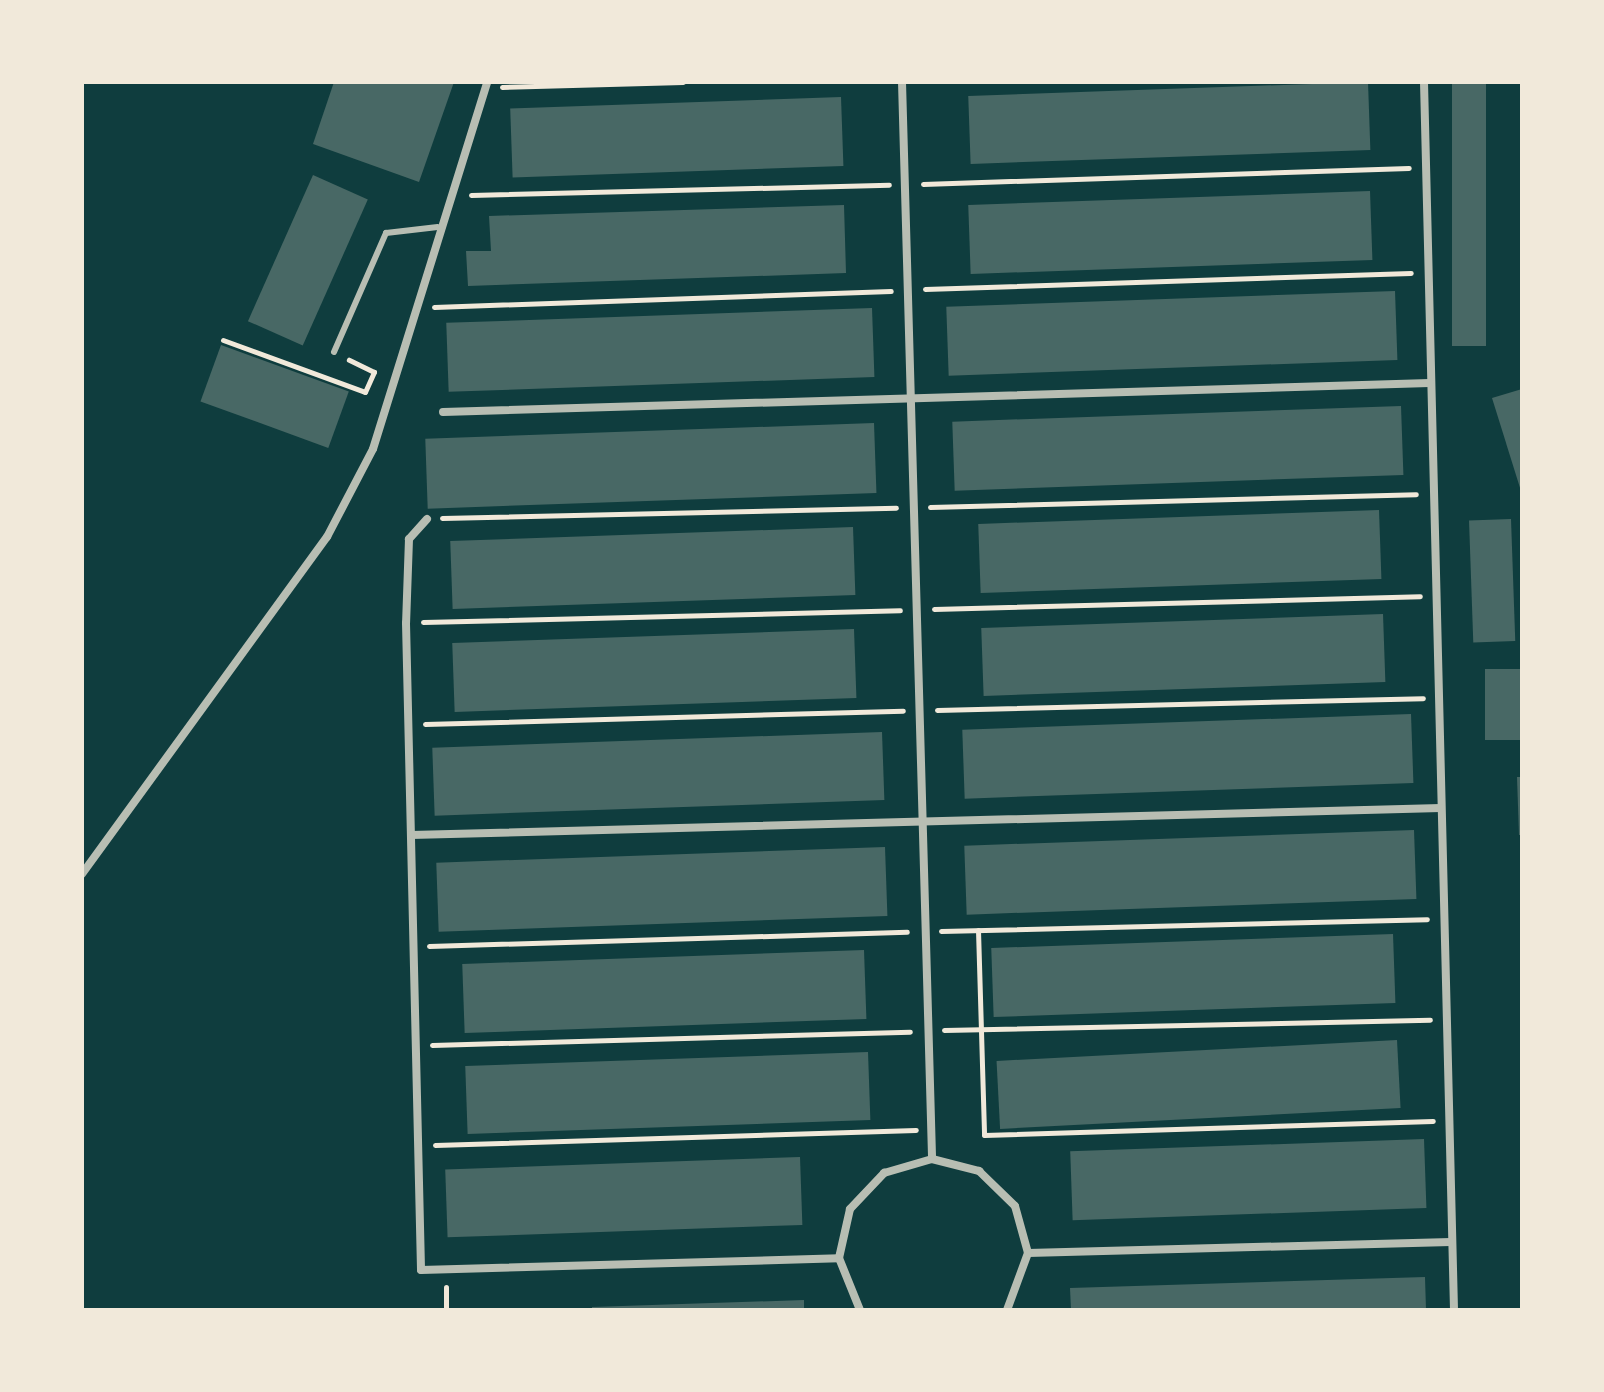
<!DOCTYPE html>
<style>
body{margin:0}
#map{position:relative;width:1604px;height:1392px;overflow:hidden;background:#0f3d3e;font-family:"Sofia Sans Condensed",sans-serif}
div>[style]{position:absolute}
.building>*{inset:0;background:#486865;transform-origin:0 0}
.path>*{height:5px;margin:-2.5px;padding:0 2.5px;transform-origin:2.5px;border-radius:2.5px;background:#f1e9da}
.service>*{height:6px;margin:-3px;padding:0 3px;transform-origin:3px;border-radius:3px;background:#b8beb3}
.minor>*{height:8px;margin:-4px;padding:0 4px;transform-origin:4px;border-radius:4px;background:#b8beb3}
span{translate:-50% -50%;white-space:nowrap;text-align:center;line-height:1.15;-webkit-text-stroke:7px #f1e9da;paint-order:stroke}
.frame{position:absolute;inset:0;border:84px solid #f1e9da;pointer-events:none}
</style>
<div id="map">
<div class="building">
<div style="clip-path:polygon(334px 82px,454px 82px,419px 182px,313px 144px)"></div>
<div style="left:1368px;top:82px;width:68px;height:400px;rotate:88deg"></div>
<div style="left:1452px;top:82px;width:34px;height:264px"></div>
<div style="left:841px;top:97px;width:69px;height:331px;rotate:88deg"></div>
<div style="left:313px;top:175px;width:60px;height:160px;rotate:24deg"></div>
<div style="left:1370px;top:191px;width:69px;height:402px;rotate:88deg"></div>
<div style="clip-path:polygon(844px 205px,846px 273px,468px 286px,466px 251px,491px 251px,489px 216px)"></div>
<div style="left:1395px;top:291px;width:69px;height:449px;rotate:88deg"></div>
<div style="left:872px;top:308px;width:69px;height:426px;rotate:88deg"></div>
<div style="left:221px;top:345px;width:136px;height:60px;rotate:20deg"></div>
<div style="clip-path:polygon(1522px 389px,1522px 491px,1521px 491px,1492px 398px)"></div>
<div style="left:1401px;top:406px;width:69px;height:449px;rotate:88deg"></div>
<div style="left:874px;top:423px;width:70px;height:449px;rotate:88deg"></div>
<div style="left:1379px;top:510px;width:69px;height:401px;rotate:88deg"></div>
<div style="left:1511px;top:519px;width:122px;height:42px;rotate:88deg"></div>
<div style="left:853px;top:527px;width:68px;height:403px;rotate:88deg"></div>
<div style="left:1383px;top:614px;width:68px;height:402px;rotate:88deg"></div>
<div style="left:854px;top:629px;width:69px;height:402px;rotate:88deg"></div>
<div style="left:1522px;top:669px;width:71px;height:37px;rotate:90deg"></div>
<div style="left:1411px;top:714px;width:69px;height:449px;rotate:88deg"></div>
<div style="left:882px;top:732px;width:68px;height:450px;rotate:88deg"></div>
<div style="clip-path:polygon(1517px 777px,1522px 777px,1522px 835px,1519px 835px)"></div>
<div style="left:1414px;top:830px;width:69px;height:450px;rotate:88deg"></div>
<div style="left:885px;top:847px;width:69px;height:449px;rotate:88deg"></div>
<div style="left:1393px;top:934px;width:69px;height:402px;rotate:88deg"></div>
<div style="left:864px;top:950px;width:69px;height:402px;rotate:88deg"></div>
<div style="left:1397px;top:1040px;width:68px;height:401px;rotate:87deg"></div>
<div style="left:868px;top:1052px;width:68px;height:403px;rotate:88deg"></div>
<div style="left:1424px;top:1139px;width:69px;height:354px;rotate:88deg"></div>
<div style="left:800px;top:1157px;width:68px;height:355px;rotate:88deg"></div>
<div style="clip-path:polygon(1425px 1277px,1426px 1310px,1071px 1310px,1070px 1288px)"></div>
<div style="clip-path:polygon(804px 1300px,804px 1310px,592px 1310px,592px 1307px)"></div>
</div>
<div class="path">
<div style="left:502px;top:87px;width:181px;rotate:-1.6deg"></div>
<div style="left:923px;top:184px;width:486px;rotate:-1.9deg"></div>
<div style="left:471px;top:195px;width:418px;rotate:-1.4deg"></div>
<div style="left:925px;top:289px;width:486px;rotate:-1.9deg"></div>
<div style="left:434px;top:307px;width:457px;rotate:-2deg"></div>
<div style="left:223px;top:340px;width:151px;rotate:20.1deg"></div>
<div style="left:365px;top:392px;width:22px;rotate:-66deg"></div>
<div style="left:374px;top:372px;width:28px;rotate:-154deg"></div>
<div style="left:930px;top:507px;width:486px;rotate:-1.5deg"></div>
<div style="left:442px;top:518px;width:454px;rotate:-1.3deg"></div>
<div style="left:934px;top:609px;width:486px;rotate:-1.5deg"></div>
<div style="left:423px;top:622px;width:477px;rotate:-1.4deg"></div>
<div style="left:937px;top:710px;width:486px;rotate:-1.4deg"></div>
<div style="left:425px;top:724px;width:478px;rotate:-1.6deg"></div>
<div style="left:978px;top:930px;width:205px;rotate:88.3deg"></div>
<div style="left:984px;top:1135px;width:449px;rotate:-1.8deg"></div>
<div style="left:941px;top:931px;width:486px;rotate:-1.4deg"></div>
<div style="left:429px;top:946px;width:478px;rotate:-1.7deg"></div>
<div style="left:944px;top:1030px;width:486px;rotate:-1.2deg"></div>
<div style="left:432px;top:1045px;width:478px;rotate:-1.6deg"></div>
<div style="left:435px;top:1145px;width:481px;rotate:-1.8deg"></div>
<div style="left:446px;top:1287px;width:23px;rotate:90deg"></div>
</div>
<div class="service">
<div style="left:334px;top:352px;width:130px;rotate:-66.4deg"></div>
<div style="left:386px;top:233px;width:52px;rotate:-6.6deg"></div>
</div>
<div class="minor">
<div style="left:902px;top:82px;width:1077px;rotate:88.4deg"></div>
<div style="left:1424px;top:82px;width:1228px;rotate:88.6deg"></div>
<div style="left:443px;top:412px;width:987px;rotate:-1.68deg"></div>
<div style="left:427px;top:519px;width:27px;rotate:132deg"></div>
<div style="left:409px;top:539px;width:84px;rotate:92deg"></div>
<div style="left:406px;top:623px;width:647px;rotate:88.67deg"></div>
<div style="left:421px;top:1270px;width:418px;rotate:-1.6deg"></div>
<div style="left:411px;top:835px;width:1030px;rotate:-1.5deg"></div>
<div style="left:82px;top:874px;width:417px;rotate:-54deg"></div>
<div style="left:327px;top:537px;width:99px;rotate:-62.4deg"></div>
<div style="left:373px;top:449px;width:384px;rotate:-72.7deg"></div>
<div style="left:1028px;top:1253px;width:423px;rotate:-1.5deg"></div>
<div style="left:860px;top:1310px;width:56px;rotate:-112deg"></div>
<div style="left:839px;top:1258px;width:50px;rotate:-77.3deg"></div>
<div style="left:850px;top:1209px;width:50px;rotate:-46.6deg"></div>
<div style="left:884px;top:1173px;width:50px;rotate:-16.3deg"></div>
<div style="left:932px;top:1159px;width:49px;rotate:14.3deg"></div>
<div style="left:979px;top:1171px;width:50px;rotate:44.2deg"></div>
<div style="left:1015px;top:1206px;width:49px;rotate:74.5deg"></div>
<div style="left:1028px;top:1253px;width:61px;rotate:110.2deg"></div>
</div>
<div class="frame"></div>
</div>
